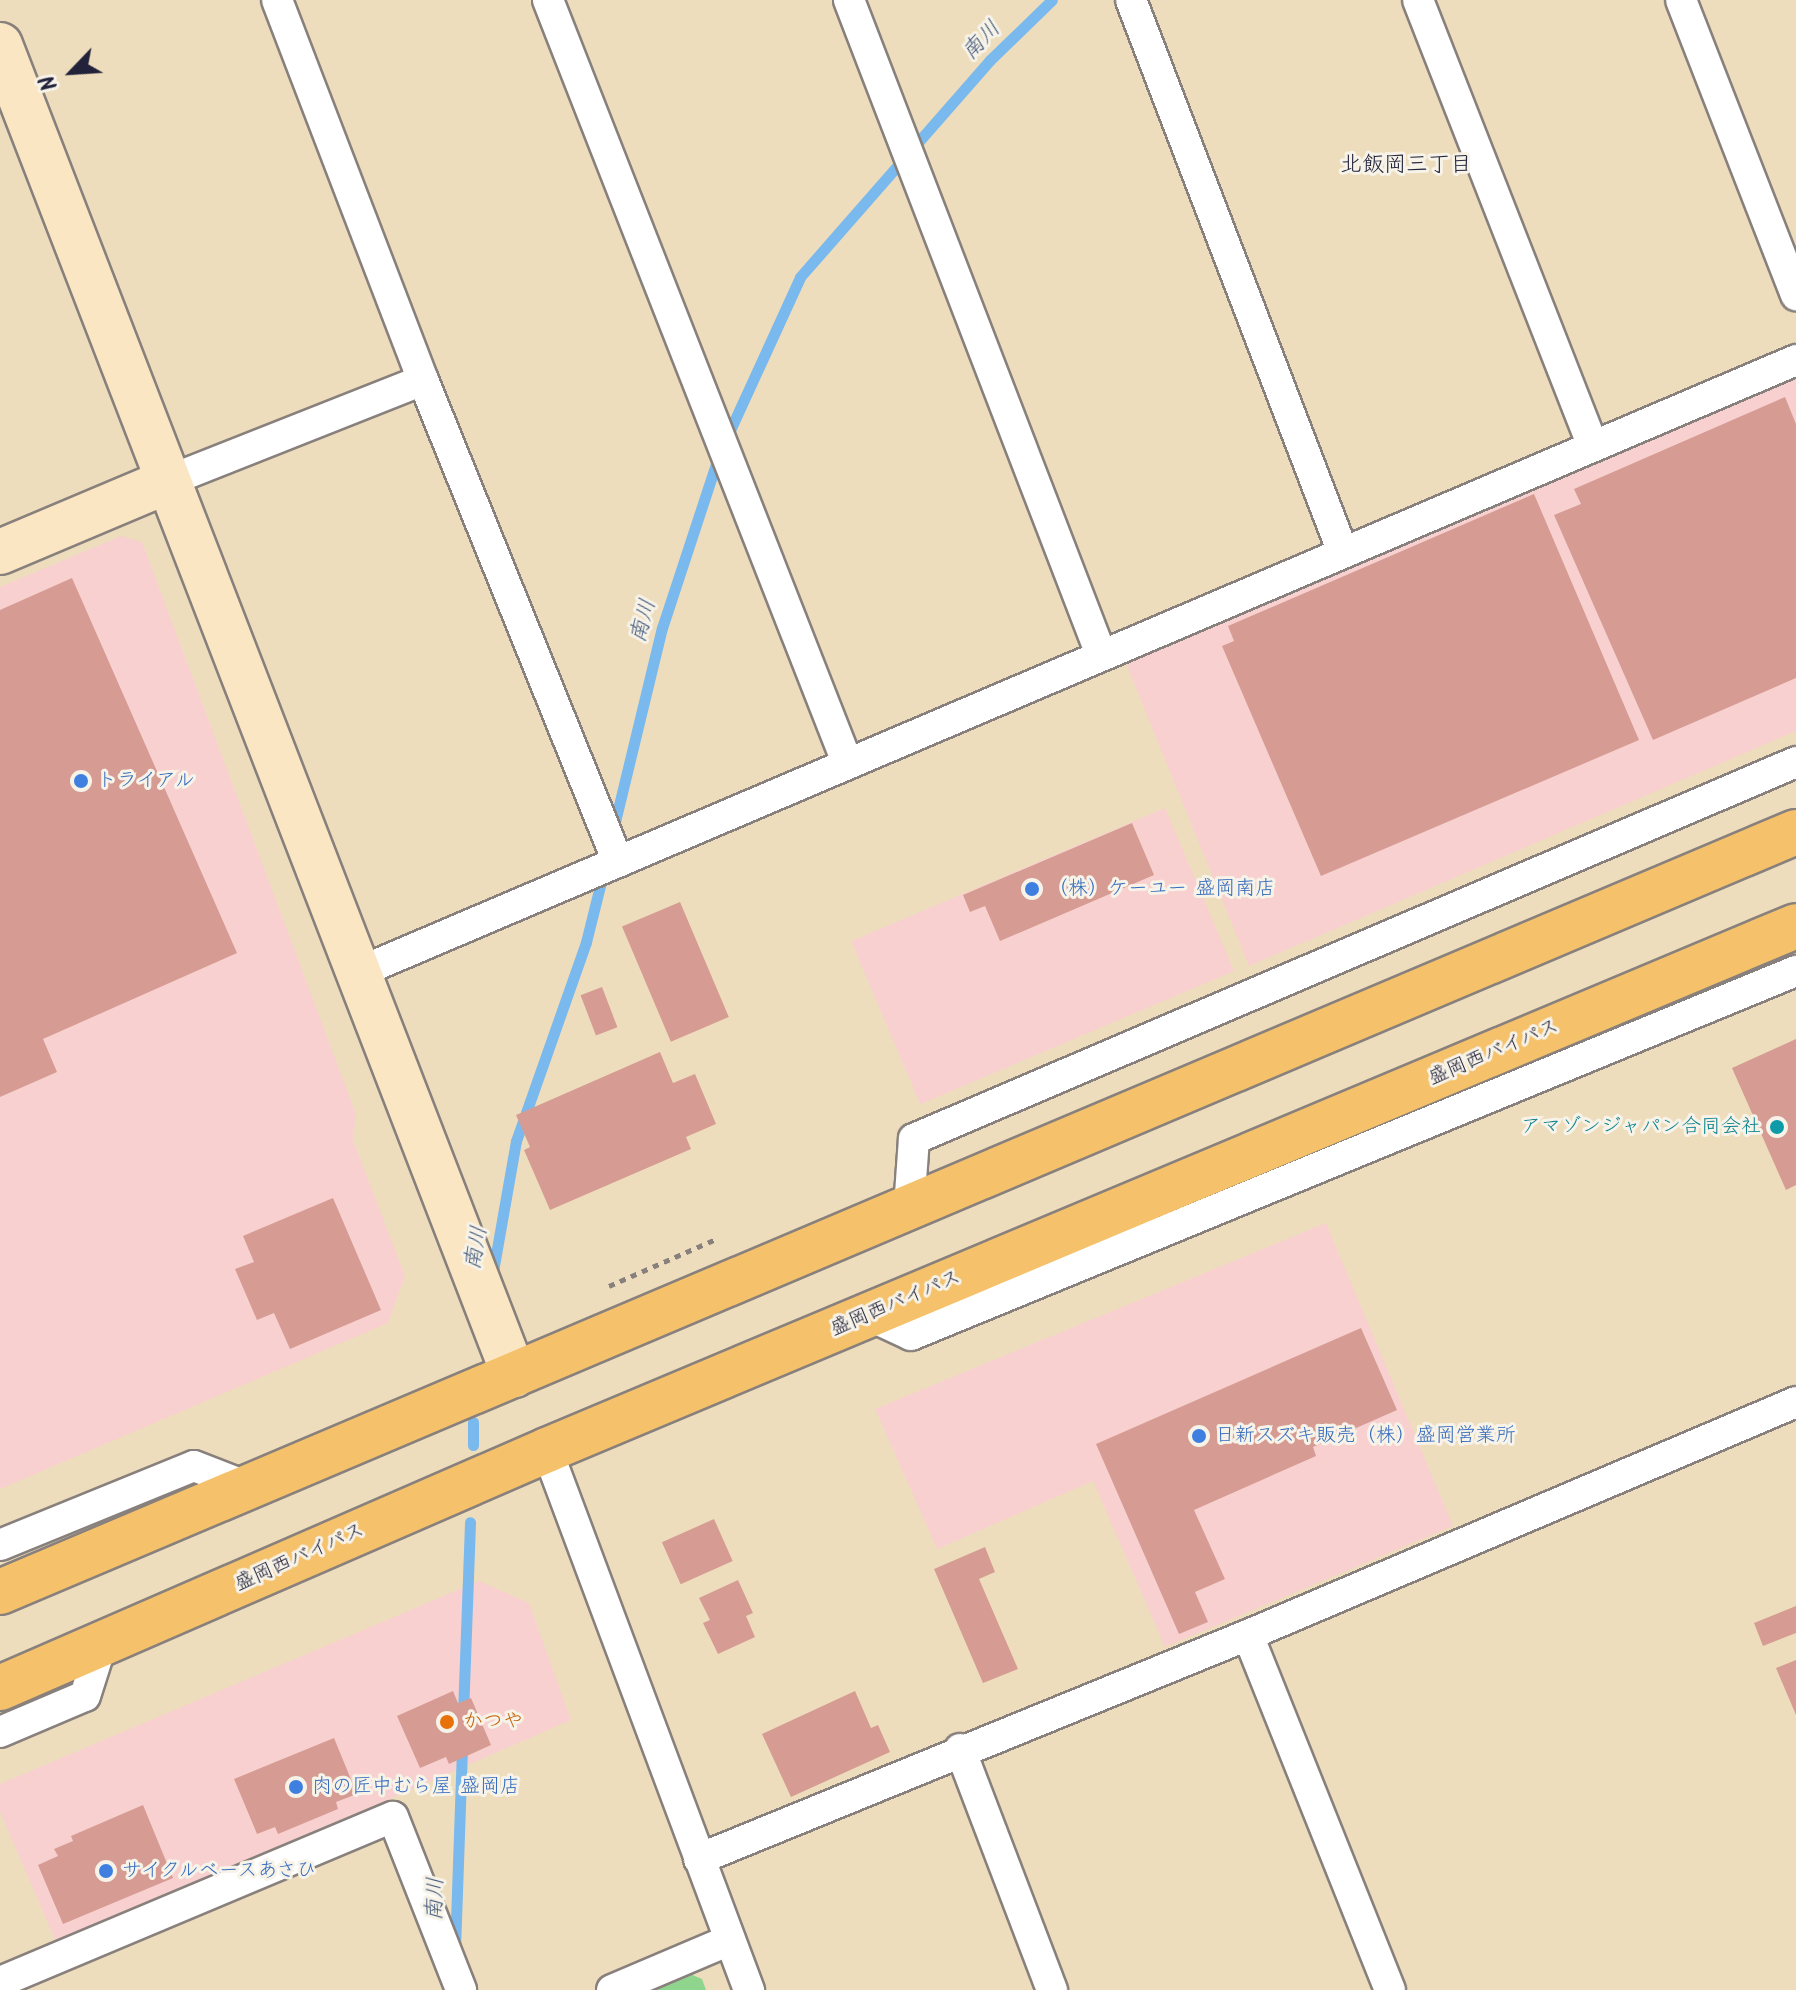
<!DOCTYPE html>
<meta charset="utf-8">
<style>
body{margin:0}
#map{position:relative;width:1796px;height:1990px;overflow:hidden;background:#eeddbc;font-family:Kalam,"Klee One",sans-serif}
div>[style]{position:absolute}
.built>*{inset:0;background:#f7d0cf;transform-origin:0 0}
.green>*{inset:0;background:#90d58e}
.stream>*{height:11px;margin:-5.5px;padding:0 5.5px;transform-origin:5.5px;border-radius:5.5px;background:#79b9ed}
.building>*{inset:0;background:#d69c93;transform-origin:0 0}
.path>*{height:5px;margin-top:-2.5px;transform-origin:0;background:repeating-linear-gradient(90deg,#88807c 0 6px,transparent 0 12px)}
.roads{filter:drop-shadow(2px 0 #88807c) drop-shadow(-2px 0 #88807c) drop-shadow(0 2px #88807c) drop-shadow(0 -2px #88807c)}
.street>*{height:30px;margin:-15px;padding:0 15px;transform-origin:15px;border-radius:15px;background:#fff}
.secondary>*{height:44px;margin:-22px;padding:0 22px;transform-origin:22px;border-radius:22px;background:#fbe6c4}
.highway>*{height:44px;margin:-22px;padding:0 22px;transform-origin:22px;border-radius:22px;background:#f5c16b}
.dots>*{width:22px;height:22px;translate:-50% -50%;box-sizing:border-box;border:4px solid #f7f3e8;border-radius:50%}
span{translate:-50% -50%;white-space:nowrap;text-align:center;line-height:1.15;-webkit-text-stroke:6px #f7f3e8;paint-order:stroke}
.shop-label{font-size:20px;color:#366cbe}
.left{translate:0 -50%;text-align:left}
.street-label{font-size:20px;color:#22223b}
.culture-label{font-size:20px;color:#0d838f}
.right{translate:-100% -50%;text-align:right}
.food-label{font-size:20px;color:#c56008}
.water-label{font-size:22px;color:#405779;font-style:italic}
.neighbourhood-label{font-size:22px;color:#22223b}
.north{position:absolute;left:32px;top:32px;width:80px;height:80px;-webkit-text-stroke:6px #f7f3e8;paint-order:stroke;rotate:245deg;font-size:22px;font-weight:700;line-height:32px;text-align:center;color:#22223b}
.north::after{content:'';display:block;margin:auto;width:28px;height:36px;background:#22223b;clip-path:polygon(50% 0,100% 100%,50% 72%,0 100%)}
</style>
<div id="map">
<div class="built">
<div style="clip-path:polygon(1796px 377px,1796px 731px,1249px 966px,1125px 661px)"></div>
<div style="clip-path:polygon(121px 536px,142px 542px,356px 1114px,353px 1140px,405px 1276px,388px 1323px,0 1489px,0 587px)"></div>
<div style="left:1165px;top:808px;width:177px;height:341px;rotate:67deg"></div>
<div style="clip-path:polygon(1326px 1223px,1453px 1526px,1165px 1647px,1093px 1481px,937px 1549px,875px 1409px)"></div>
<div style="clip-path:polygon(479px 1581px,529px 1603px,571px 1720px,57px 1944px,0 1812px,0 1784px)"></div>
</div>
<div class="green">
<div style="clip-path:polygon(688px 1973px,702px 1979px,706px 1990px,648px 1990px)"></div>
</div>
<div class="stream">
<div style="left:726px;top:439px;width:178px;rotate:-65.4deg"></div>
<div style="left:800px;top:277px;width:288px;rotate:-48.8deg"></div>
<div style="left:990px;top:60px;width:86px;rotate:-44.1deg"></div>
<div style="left:613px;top:830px;width:208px;rotate:-76.4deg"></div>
<div style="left:662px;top:628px;width:182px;rotate:-71.8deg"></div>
<div style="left:492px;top:1277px;width:138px;rotate:-80deg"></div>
<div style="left:516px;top:1141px;width:211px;rotate:-70.6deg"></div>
<div style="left:586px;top:942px;width:70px;rotate:-76deg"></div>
<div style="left:473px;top:1445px;width:23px;rotate:-90deg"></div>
<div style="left:463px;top:1714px;width:192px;rotate:-87.9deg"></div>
<div style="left:455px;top:1949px;width:202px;rotate:-88deg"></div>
</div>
<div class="building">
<div style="clip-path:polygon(1785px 397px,1796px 424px,1796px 678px,1653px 740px,1554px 515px,1581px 504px,1574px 489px)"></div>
<div style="clip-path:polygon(1534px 494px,1639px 740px,1321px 876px,1222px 646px,1234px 641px,1228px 626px)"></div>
<div style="clip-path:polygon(72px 578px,237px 953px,43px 1039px,57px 1072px,0 1097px,0 610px)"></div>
<div style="clip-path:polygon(1132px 823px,1154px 875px,1000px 941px,985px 906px,970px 912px,963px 895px)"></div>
<div style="left:680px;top:902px;width:125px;height:63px;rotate:67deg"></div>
<div style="left:602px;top:987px;width:43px;height:23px;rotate:69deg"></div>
<div style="clip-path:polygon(1796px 1039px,1796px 1185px,1786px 1190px,1732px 1068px)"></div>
<div style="clip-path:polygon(660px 1052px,673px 1083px,695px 1074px,716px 1124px,686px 1137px,691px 1149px,550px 1210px,524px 1150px,530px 1147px,516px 1115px)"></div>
<div style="clip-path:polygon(333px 1198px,381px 1310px,290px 1349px,274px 1313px,257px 1320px,235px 1269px,254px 1262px,243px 1236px)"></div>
<div style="clip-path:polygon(1361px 1328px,1397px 1410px,1313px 1447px,1316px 1456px,1194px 1510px,1225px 1579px,1195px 1592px,1208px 1622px,1179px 1634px,1096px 1444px)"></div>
<div style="left:714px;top:1519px;width:46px;height:57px;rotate:66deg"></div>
<div style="clip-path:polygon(985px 1547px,995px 1572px,979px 1579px,1018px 1669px,983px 1683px,934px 1569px)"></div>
<div style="clip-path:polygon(738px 1580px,753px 1613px,746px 1616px,755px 1637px,718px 1654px,703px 1623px,710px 1620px,699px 1598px)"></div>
<div style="clip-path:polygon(1796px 1606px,1796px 1633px,1763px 1646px,1754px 1623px)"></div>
<div style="clip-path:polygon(1796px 1660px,1796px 1715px,1776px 1668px)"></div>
<div style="clip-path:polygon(453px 1691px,458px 1703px,471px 1698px,491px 1745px,449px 1764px,446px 1757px,420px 1768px,397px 1716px)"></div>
<div style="clip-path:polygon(855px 1691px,871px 1728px,878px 1725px,890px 1752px,791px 1797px,762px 1734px)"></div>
<div style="clip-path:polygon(334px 1738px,357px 1794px,336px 1802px,338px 1809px,278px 1834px,275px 1827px,257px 1834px,234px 1779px)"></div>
<div style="clip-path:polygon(143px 1805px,173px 1878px,63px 1924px,38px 1865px,58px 1856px,54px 1849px,73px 1841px,71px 1836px)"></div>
</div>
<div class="path">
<div style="left:609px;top:1286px;width:117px;rotate:-23.7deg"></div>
</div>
<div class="roads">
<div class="street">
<div style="left:277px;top:0;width:407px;rotate:69deg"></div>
<div style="left:423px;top:380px;width:520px;rotate:67.97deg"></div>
<div style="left:548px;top:0;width:819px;rotate:68.58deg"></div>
<div style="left:849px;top:0;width:699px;rotate:68.94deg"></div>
<div style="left:1131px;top:0;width:589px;rotate:69.01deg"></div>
<div style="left:1418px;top:0;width:478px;rotate:68.6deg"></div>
<div style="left:1681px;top:0;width:317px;rotate:68.7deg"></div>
<div style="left:168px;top:481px;width:274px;rotate:-21.6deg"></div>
<div style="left:357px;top:973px;width:1564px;rotate:-23.07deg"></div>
<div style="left:909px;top:1208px;width:69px;rotate:-85.9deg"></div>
<div style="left:914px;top:1139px;width:959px;rotate:-23.14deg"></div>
<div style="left:868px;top:1315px;width:47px;rotate:24.9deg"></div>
<div style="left:911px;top:1335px;width:957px;rotate:-22.36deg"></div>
<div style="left:547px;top:1450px;width:577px;rotate:69.49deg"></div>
<div style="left:0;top:1545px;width:209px;rotate:-22.2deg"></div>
<div style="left:194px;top:1466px;width:58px;rotate:21.3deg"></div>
<div style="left:1248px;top:1635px;width:382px;rotate:68.2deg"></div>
<div style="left:0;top:1732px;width:92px;rotate:-23deg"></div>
<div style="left:85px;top:1696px;width:52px;rotate:-72.3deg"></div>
<div style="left:960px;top:1749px;width:258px;rotate:69.1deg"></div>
<div style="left:699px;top:1859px;width:593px;rotate:-22.2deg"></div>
<div style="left:1248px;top:1635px;width:595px;rotate:-23.03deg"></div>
<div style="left:0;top:1982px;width:426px;rotate:-22.8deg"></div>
<div style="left:393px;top:1817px;width:186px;rotate:68.5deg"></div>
<div style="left:612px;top:1990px;width:128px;rotate:-23deg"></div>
</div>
<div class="secondary">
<div style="left:0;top:45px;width:1426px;rotate:68.87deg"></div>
<div style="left:0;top:552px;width:182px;rotate:-22.9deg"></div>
</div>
<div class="highway">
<div style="left:0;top:1592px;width:1950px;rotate:-22.94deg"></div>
<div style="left:0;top:1688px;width:597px;rotate:-23.51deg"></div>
<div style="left:547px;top:1450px;width:1354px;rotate:-22.76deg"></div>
</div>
</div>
<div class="dots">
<div style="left:81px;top:781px;background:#3f7fe0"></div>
<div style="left:1032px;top:889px;background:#3f7fe0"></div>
<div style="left:1777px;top:1127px;background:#0f9aa8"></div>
<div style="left:1199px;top:1436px;background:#3f7fe0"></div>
<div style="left:447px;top:1722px;background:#e8710a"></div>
<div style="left:296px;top:1787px;background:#3f7fe0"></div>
<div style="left:106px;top:1871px;background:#3f7fe0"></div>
</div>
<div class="shop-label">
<span class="left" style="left:97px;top:781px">トライアル</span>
<span class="left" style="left:1048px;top:889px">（株）ケーユー 盛岡南店</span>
<span class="left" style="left:1215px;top:1436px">日新スズキ販売（株）盛岡営業所</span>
<span class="left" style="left:312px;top:1787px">肉の匠中むら屋 盛岡店</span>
<span class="left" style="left:122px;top:1871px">サイクルベースあさひ</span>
</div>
<div class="street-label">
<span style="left:1494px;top:1053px;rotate:-23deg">盛岡西バイパス</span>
<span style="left:896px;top:1304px;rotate:-23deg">盛岡西バイパス</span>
<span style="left:300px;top:1558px;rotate:-24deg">盛岡西バイパス</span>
</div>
<div class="culture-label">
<span class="right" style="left:1761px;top:1127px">アマゾンジャパン合同会社</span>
</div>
<div class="food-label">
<span class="left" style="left:463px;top:1722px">かつや</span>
</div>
<div class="water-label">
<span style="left:982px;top:41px;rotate:-46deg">南川</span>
<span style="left:644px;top:621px;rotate:-75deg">南川</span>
<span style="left:477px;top:1248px;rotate:-80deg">南川</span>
<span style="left:436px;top:1899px;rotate:-88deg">南川</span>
</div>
<div class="neighbourhood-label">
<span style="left:1406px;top:166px">北飯岡三丁目</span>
</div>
<div class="north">N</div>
</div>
